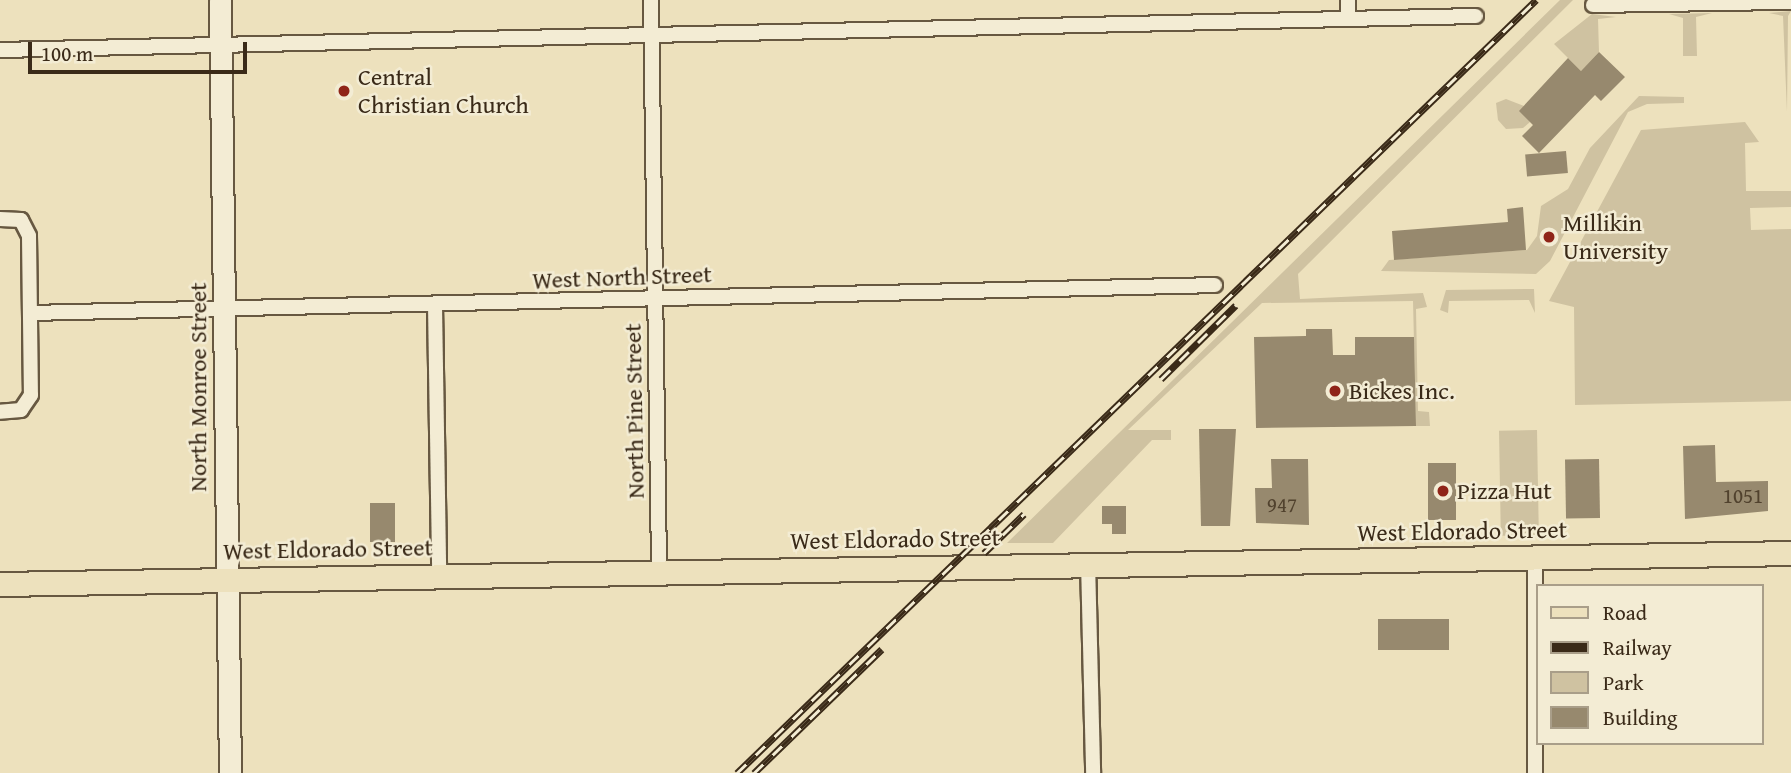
<!DOCTYPE html>
<style>
body{margin:0}
#map{position:relative;width:1791px;height:773px;overflow:hidden;background:#ede1bd;font-family:"Gentium Book Plus",serif}
div>[style]{position:absolute}
.green>*{inset:0;background:#cfc2a1;transform-origin:0 0}
.building>*{inset:0;background:#97896e;transform-origin:0 0}
.roads{filter:drop-shadow(2px 0 #675841) drop-shadow(-2px 0 #675841) drop-shadow(0 2px #675841) drop-shadow(0 -2px #675841)}
.street>*{height:14px;margin:-7px;padding:0 7px;transform-origin:7px;border-radius:7px;background:#f3ecd4}
.secondary>*{height:21px;margin:-10.5px;padding:0 10.5px;transform-origin:10.5px;border-radius:10.5px;background:#f3ecd4}
.primary>*{height:23px;margin:-11.5px;padding:0 11.5px;transform-origin:11.5px;border-radius:11.5px;background:#ede1bd}
.rail>*{height:7px;margin-top:-3.5px;transform-origin:0;background:repeating-linear-gradient(90deg,#f3ecd4 0 13px,#3a2a18 0 26px);box-sizing:border-box;border-block:2px solid #3a2a18}
.dots>*{width:19px;height:19px;translate:-50% -50%;box-sizing:border-box;border:4px solid #f3ecd4;border-radius:50%}
span{translate:-50% -50%;white-space:nowrap;text-align:center;line-height:1.15;-webkit-text-stroke:5px #f3ecd4;paint-order:stroke}
.number-label{font-size:21px;color:#51422e}
.number-label span{-webkit-text-stroke-width:0}
.poi-label{font-size:24px;color:#3a2a18}
.left{translate:0 -50%;text-align:left}
.street-label{font-size:24px;color:#3a2a18}
.legend{position:absolute;left:1536px;top:584px;width:228px;height:161px;box-sizing:border-box;background:#f3ecd4;border:2px solid #a99e89;margin:0;padding:9px 12px;list-style:none;font-size:21px;color:#3a2a18}
.legend li{display:flex;align-items:center;gap:14px;height:35px}
.legend b{width:35px;border:2px solid #a99e89}
.scale{position:absolute;left:28px;top:42px;width:219px;height:32px;box-sizing:border-box;border:4px solid #3a2a18;border-top:0;padding-left:9px;font-size:21px;line-height:24px;white-space:nowrap;color:#3a2a18;-webkit-text-stroke:5px #f3ecd4;paint-order:stroke}
</style>
<div id="map">
<div class="green">
<div style="clip-path:polygon(1560px 0,1573px 0,1298px 274px,1300px 299px,1423px 293px,1427px 307px,1416px 309px,1418px 411px,1429px 412px,1430px 426px,1416px 426px,1413px 301px,1262px 303px,1128px 430px,1171px 430px,1171px 440px,1152px 440px,1053px 543px,1007px 543px)"></div>
<div style="clip-path:polygon(1791px 11px,1788px 16px,1787px 112px,1783px 16px,1769px 13px)"></div>
<div style="clip-path:polygon(1712px 13px,1696px 17px,1697px 56px,1683px 56px,1683px 18px,1669px 14px)"></div>
<div style="clip-path:polygon(1592px 14px,1616px 17px,1598px 19px,1599px 52px,1581px 71px,1554px 44px)"></div>
<div style="clip-path:polygon(1639px 96px,1684px 97px,1684px 103px,1647px 104px,1628px 112px,1550px 261px,1536px 274px,1381px 271px,1389px 260px,1527px 250px,1537px 236px,1541px 206px,1568px 189px,1590px 148px)"></div>
<div style="clip-path:polygon(1506px 99px,1524px 106px,1530px 122px,1523px 128px,1506px 129px,1498px 120px,1496px 103px)"></div>
<div style="clip-path:polygon(1745px 122px,1759px 142px,1745px 143px,1746px 191px,1791px 191px,1791px 207px,1750px 208px,1751px 230px,1791px 229px,1791px 401px,1575px 405px,1574px 307px,1549px 301px,1641px 130px)"></div>
<div style="clip-path:polygon(1534px 289px,1535px 313px,1529px 300px,1449px 301px,1448px 313px,1440px 310px,1446px 290px)"></div>
<div style="left:1537px;top:430px;width:105px;height:38px;rotate:89deg"></div>
</div>
<div class="building">
<div style="clip-path:polygon(1599px 52px,1625px 77px,1601px 101px,1595px 95px,1539px 153px,1522px 136px,1533px 125px,1519px 111px,1568px 58px,1581px 71px)"></div>
<div style="left:1566px;top:151px;width:22px;height:41px;rotate:85deg"></div>
<div style="clip-path:polygon(1523px 207px,1526px 250px,1394px 260px,1392px 231px,1508px 222px,1507px 209px)"></div>
<div style="clip-path:polygon(1306px 329px,1332px 329px,1333px 355px,1355px 355px,1355px 337px,1414px 337px,1416px 426px,1256px 428px,1254px 337px,1306px 336px)"></div>
<div style="clip-path:polygon(1199px 429px,1236px 429px,1230px 526px,1201px 526px)"></div>
<div style="clip-path:polygon(1715px 445px,1716px 482px,1768px 481px,1768px 511px,1685px 519px,1683px 446px)"></div>
<div style="clip-path:polygon(1271px 459px,1308px 459px,1309px 525px,1256px 523px,1255px 488px,1272px 488px)"></div>
<div style="left:1599px;top:459px;width:59px;height:34px;rotate:89deg"></div>
<div style="left:1428px;top:463px;width:28px;height:57px"></div>
<div style="left:370px;top:503px;width:25px;height:39px"></div>
<div style="clip-path:polygon(1102px 506px,1126px 506px,1126px 534px,1112px 534px,1112px 524px,1102px 524px)"></div>
<div style="left:1449px;top:619px;width:31px;height:71px;rotate:90deg"></div>
</div>
<div class="roads">
<div class="street">
<div style="left:651px;top:0;width:569px;rotate:89.19deg"></div>
<div style="left:1348px;top:0;width:18px;rotate:90deg"></div>
<div style="left:1593px;top:5px;width:198px;rotate:-0.9deg"></div>
<div style="left:0;top:50px;width:1476px;rotate:-1.32deg"></div>
<div style="left:0;top:219px;width:21px;rotate:3deg"></div>
<div style="left:21px;top:220px;width:18px;rotate:63deg"></div>
<div style="left:29px;top:236px;width:159px;rotate:89.3deg"></div>
<div style="left:31px;top:395px;width:18px;rotate:124deg"></div>
<div style="left:21px;top:410px;width:21px;rotate:175deg"></div>
<div style="left:435px;top:305px;width:267px;rotate:89.1deg"></div>
<div style="left:30px;top:313px;width:1185px;rotate:-1.35deg"></div>
<div style="left:1535px;top:556px;width:217px;rotate:90deg"></div>
<div style="left:1088px;top:562px;width:211px;rotate:88.6deg"></div>
</div>
<div class="secondary">
<div style="left:220px;top:0;width:773px;rotate:89.26deg"></div>
</div>
<div class="primary">
<div style="left:0;top:584px;width:1791px;rotate:-0.99deg"></div>
</div>
</div>
<div class="rail">
<div style="left:1161px;top:379px;width:105px;rotate:-44.6deg"></div>
<div style="left:984px;top:553px;width:56px;rotate:-44.3deg"></div>
<div style="left:737px;top:773px;width:1112px;rotate:-44.05deg"></div>
<div style="left:754px;top:773px;width:178px;rotate:-44.1deg"></div>
</div>
<div class="dots">
<div style="left:344px;top:91px;background:#8f2418"></div>
<div style="left:1549px;top:237px;background:#8f2418"></div>
<div style="left:1335px;top:391px;background:#8f2418"></div>
<div style="left:1443px;top:491px;background:#8f2418"></div>
</div>
<div class="number-label">
<span style="left:1743px;top:496px">1051</span>
<span style="left:1282px;top:505px">947</span>
</div>
<div class="poi-label">
<span class="left" style="left:358px;top:91px">Central<br>Christian Church</span>
<span class="left" style="left:1563px;top:237px">Millikin<br>University</span>
<span class="left" style="left:1349px;top:391px">Bickes Inc.</span>
<span class="left" style="left:1457px;top:491px">Pizza Hut</span>
</div>
<div class="street-label">
<span style="left:622px;top:277px;rotate:-2deg">West North Street</span>
<span style="left:198px;top:387px;rotate:-90deg">North Monroe Street</span>
<span style="left:634px;top:411px;rotate:-91deg">North Pine Street</span>
<span style="left:1462px;top:531px;rotate:-1deg">West Eldorado Street</span>
<span style="left:895px;top:539px;rotate:-1deg">West Eldorado Street</span>
<span style="left:328px;top:549px;rotate:-1deg">West Eldorado Street</span>
</div>
<ul class="legend">
<li><b style="height:9px;background:#ede1bd"></b>Road</li>
<li><b style="height:9px;background:#3a2a18"></b>Railway</li>
<li><b style="height:19px;background:#cfc2a1"></b>Park</li>
<li><b style="height:19px;background:#97896e"></b>Building</li>
</ul>
<div class="scale">100 m</div>
</div>
